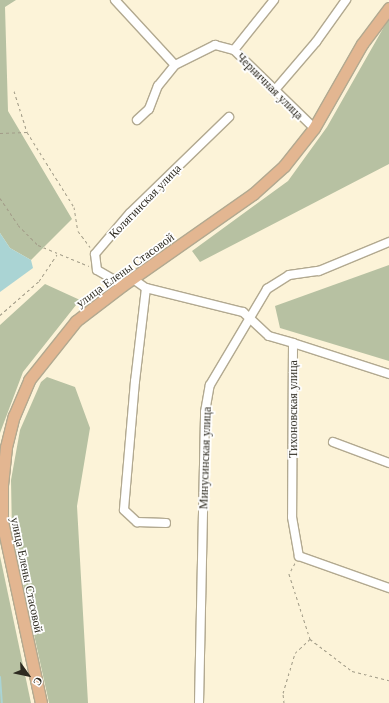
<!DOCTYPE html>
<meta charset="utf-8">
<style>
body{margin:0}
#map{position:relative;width:389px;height:703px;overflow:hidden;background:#fcf3d8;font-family:"Libre Baskerville",serif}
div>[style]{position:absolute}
.forest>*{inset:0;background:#b7c1a2}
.water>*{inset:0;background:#aad4d4}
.stream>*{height:2px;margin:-1px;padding:0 1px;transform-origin:1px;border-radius:1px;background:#aad4d4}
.path>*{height:1px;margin-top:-0.5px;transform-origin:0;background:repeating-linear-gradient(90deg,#a29c88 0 3px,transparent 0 6px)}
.roads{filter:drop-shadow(1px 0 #b2a990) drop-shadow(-1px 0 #b2a990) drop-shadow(0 1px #b2a990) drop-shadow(0 -1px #b2a990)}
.minor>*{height:8px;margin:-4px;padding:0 4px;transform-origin:4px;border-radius:4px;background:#fff}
.major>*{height:11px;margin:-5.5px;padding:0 5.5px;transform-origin:5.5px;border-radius:5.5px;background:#e3b691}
span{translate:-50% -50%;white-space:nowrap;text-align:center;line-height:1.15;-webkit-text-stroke:3.5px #fff;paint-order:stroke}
.street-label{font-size:12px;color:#2e2b21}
.north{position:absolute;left:8px;top:655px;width:40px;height:40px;-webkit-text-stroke:3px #fff;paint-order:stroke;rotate:123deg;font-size:11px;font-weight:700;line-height:16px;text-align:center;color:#2e2b21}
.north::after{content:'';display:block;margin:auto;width:14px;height:18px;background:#2e2b21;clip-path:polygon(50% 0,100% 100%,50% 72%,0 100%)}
</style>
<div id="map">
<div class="forest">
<div style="clip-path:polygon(0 0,16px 0,5px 7px,8px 111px,72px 219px,31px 260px,10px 248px,0 233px)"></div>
<div style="clip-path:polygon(389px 18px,389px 164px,200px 262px,192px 251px,288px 181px,327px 127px)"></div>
<div style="clip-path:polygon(389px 265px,389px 361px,280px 328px,275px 306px)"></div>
<div style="clip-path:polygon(45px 284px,80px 300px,23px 372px,0 433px,0 325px)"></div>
<div style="clip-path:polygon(47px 377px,75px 387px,90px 428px,77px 506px,88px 703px,49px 703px,12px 534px,11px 480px,20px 430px,41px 382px)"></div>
<div style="clip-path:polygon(0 556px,31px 703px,0 703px)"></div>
</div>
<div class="water">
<div style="clip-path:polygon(0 233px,10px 248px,31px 260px,33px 268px,0 292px)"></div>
</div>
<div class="stream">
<div style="left:0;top:677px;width:26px;rotate:86deg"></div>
</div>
<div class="path">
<div style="left:14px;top:91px;width:43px;rotate:72.4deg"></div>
<div style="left:27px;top:132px;width:89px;rotate:57.9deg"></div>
<div style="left:74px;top:207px;width:24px;rotate:81deg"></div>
<div style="left:78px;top:231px;width:20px;rotate:53deg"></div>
<div style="left:0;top:133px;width:27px;rotate:-2deg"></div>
<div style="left:0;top:198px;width:32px;rotate:56deg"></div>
<div style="left:18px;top:225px;width:28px;rotate:45deg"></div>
<div style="left:38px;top:245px;width:55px;rotate:22.4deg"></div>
<div style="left:0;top:315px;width:52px;rotate:-41.1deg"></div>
<div style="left:39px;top:281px;width:32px;rotate:-56deg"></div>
<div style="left:295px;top:563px;width:13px;rotate:119deg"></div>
<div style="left:289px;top:574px;width:68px;rotate:72.1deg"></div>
<div style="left:310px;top:639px;width:53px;rotate:37.3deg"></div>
<div style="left:352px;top:671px;width:38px;rotate:14deg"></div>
<div style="left:284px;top:703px;width:10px;rotate:-96deg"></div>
<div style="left:283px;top:693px;width:42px;rotate:-73.3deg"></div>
<div style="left:295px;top:653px;width:21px;rotate:-43deg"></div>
</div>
<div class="roads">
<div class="minor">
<div style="left:115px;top:0;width:88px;rotate:47.3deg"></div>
<div style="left:175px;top:65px;width:45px;rotate:-26.6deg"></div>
<div style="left:215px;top:45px;width:20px;rotate:15deg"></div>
<div style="left:234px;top:50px;width:112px;rotate:44.3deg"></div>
<div style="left:234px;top:50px;width:64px;rotate:-51.3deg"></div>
<div style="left:274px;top:91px;width:65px;rotate:-49.4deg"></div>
<div style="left:316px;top:42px;width:52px;rotate:-54.5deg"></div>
<div style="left:137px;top:120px;width:16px;rotate:-43deg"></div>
<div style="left:149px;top:109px;width:25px;rotate:-69deg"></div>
<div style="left:158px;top:86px;width:27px;rotate:-51deg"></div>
<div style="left:133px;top:279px;width:16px;rotate:35deg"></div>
<div style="left:146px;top:288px;width:100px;rotate:13.9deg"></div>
<div style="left:243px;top:312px;width:35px;rotate:43deg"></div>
<div style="left:269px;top:336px;width:25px;rotate:16deg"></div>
<div style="left:293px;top:343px;width:174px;rotate:90.3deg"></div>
<div style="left:292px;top:517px;width:40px;rotate:80deg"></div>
<div style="left:299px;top:556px;width:96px;rotate:19.6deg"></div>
<div style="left:123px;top:285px;width:30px;rotate:-150deg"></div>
<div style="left:97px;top:270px;width:16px;rotate:-97deg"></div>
<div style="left:95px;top:254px;width:54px;rotate:-49.5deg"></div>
<div style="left:130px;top:213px;width:138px;rotate:-44.1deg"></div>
<div style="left:146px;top:288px;width:94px;rotate:96.7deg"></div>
<div style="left:135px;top:381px;width:129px;rotate:94.9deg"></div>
<div style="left:124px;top:510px;width:18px;rotate:43deg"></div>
<div style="left:137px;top:522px;width:29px;rotate:2deg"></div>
<div style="left:293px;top:343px;width:101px;rotate:17.9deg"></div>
<div style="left:333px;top:442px;width:60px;rotate:20.6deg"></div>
<div style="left:199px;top:703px;width:291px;rotate:-88.8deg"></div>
<div style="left:205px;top:412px;width:27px;rotate:-80deg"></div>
<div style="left:210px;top:385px;width:112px;rotate:-59.3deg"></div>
<div style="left:267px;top:289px;width:26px;rotate:-32deg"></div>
<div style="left:289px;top:275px;width:30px;rotate:-8deg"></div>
<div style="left:319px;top:271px;width:76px;rotate:-22.5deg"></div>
</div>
<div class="major">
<div style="left:41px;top:703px;width:186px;rotate:-102.1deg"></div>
<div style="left:2px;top:521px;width:36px;rotate:-90deg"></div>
<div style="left:2px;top:485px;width:38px;rotate:-84deg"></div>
<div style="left:6px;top:447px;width:32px;rotate:-76deg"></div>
<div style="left:14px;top:416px;width:39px;rotate:-67deg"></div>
<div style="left:29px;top:380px;width:75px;rotate:-51.5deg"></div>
<div style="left:76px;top:321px;width:59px;rotate:-37.5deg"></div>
<div style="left:123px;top:285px;width:159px;rotate:-35deg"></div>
<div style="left:253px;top:194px;width:42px;rotate:-42.1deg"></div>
<div style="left:284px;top:166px;width:48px;rotate:-51.7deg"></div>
<div style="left:314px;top:128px;width:97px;rotate:-60.3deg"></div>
<div style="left:362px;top:44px;width:45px;rotate:-53.1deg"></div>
</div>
</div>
<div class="street-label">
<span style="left:270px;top:86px;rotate:45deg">Черничная улица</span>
<span style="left:145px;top:201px;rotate:-46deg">Колягинская улица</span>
<span style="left:125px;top:270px;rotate:-36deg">улица Елены Стасовой</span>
<span style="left:293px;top:409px;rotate:-90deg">Тихоновская улица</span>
<span style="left:205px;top:458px;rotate:-88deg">Минусинская улица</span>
<span style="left:27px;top:575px;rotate:78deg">улица Елены Стасовой</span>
</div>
<div class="north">С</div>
</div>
